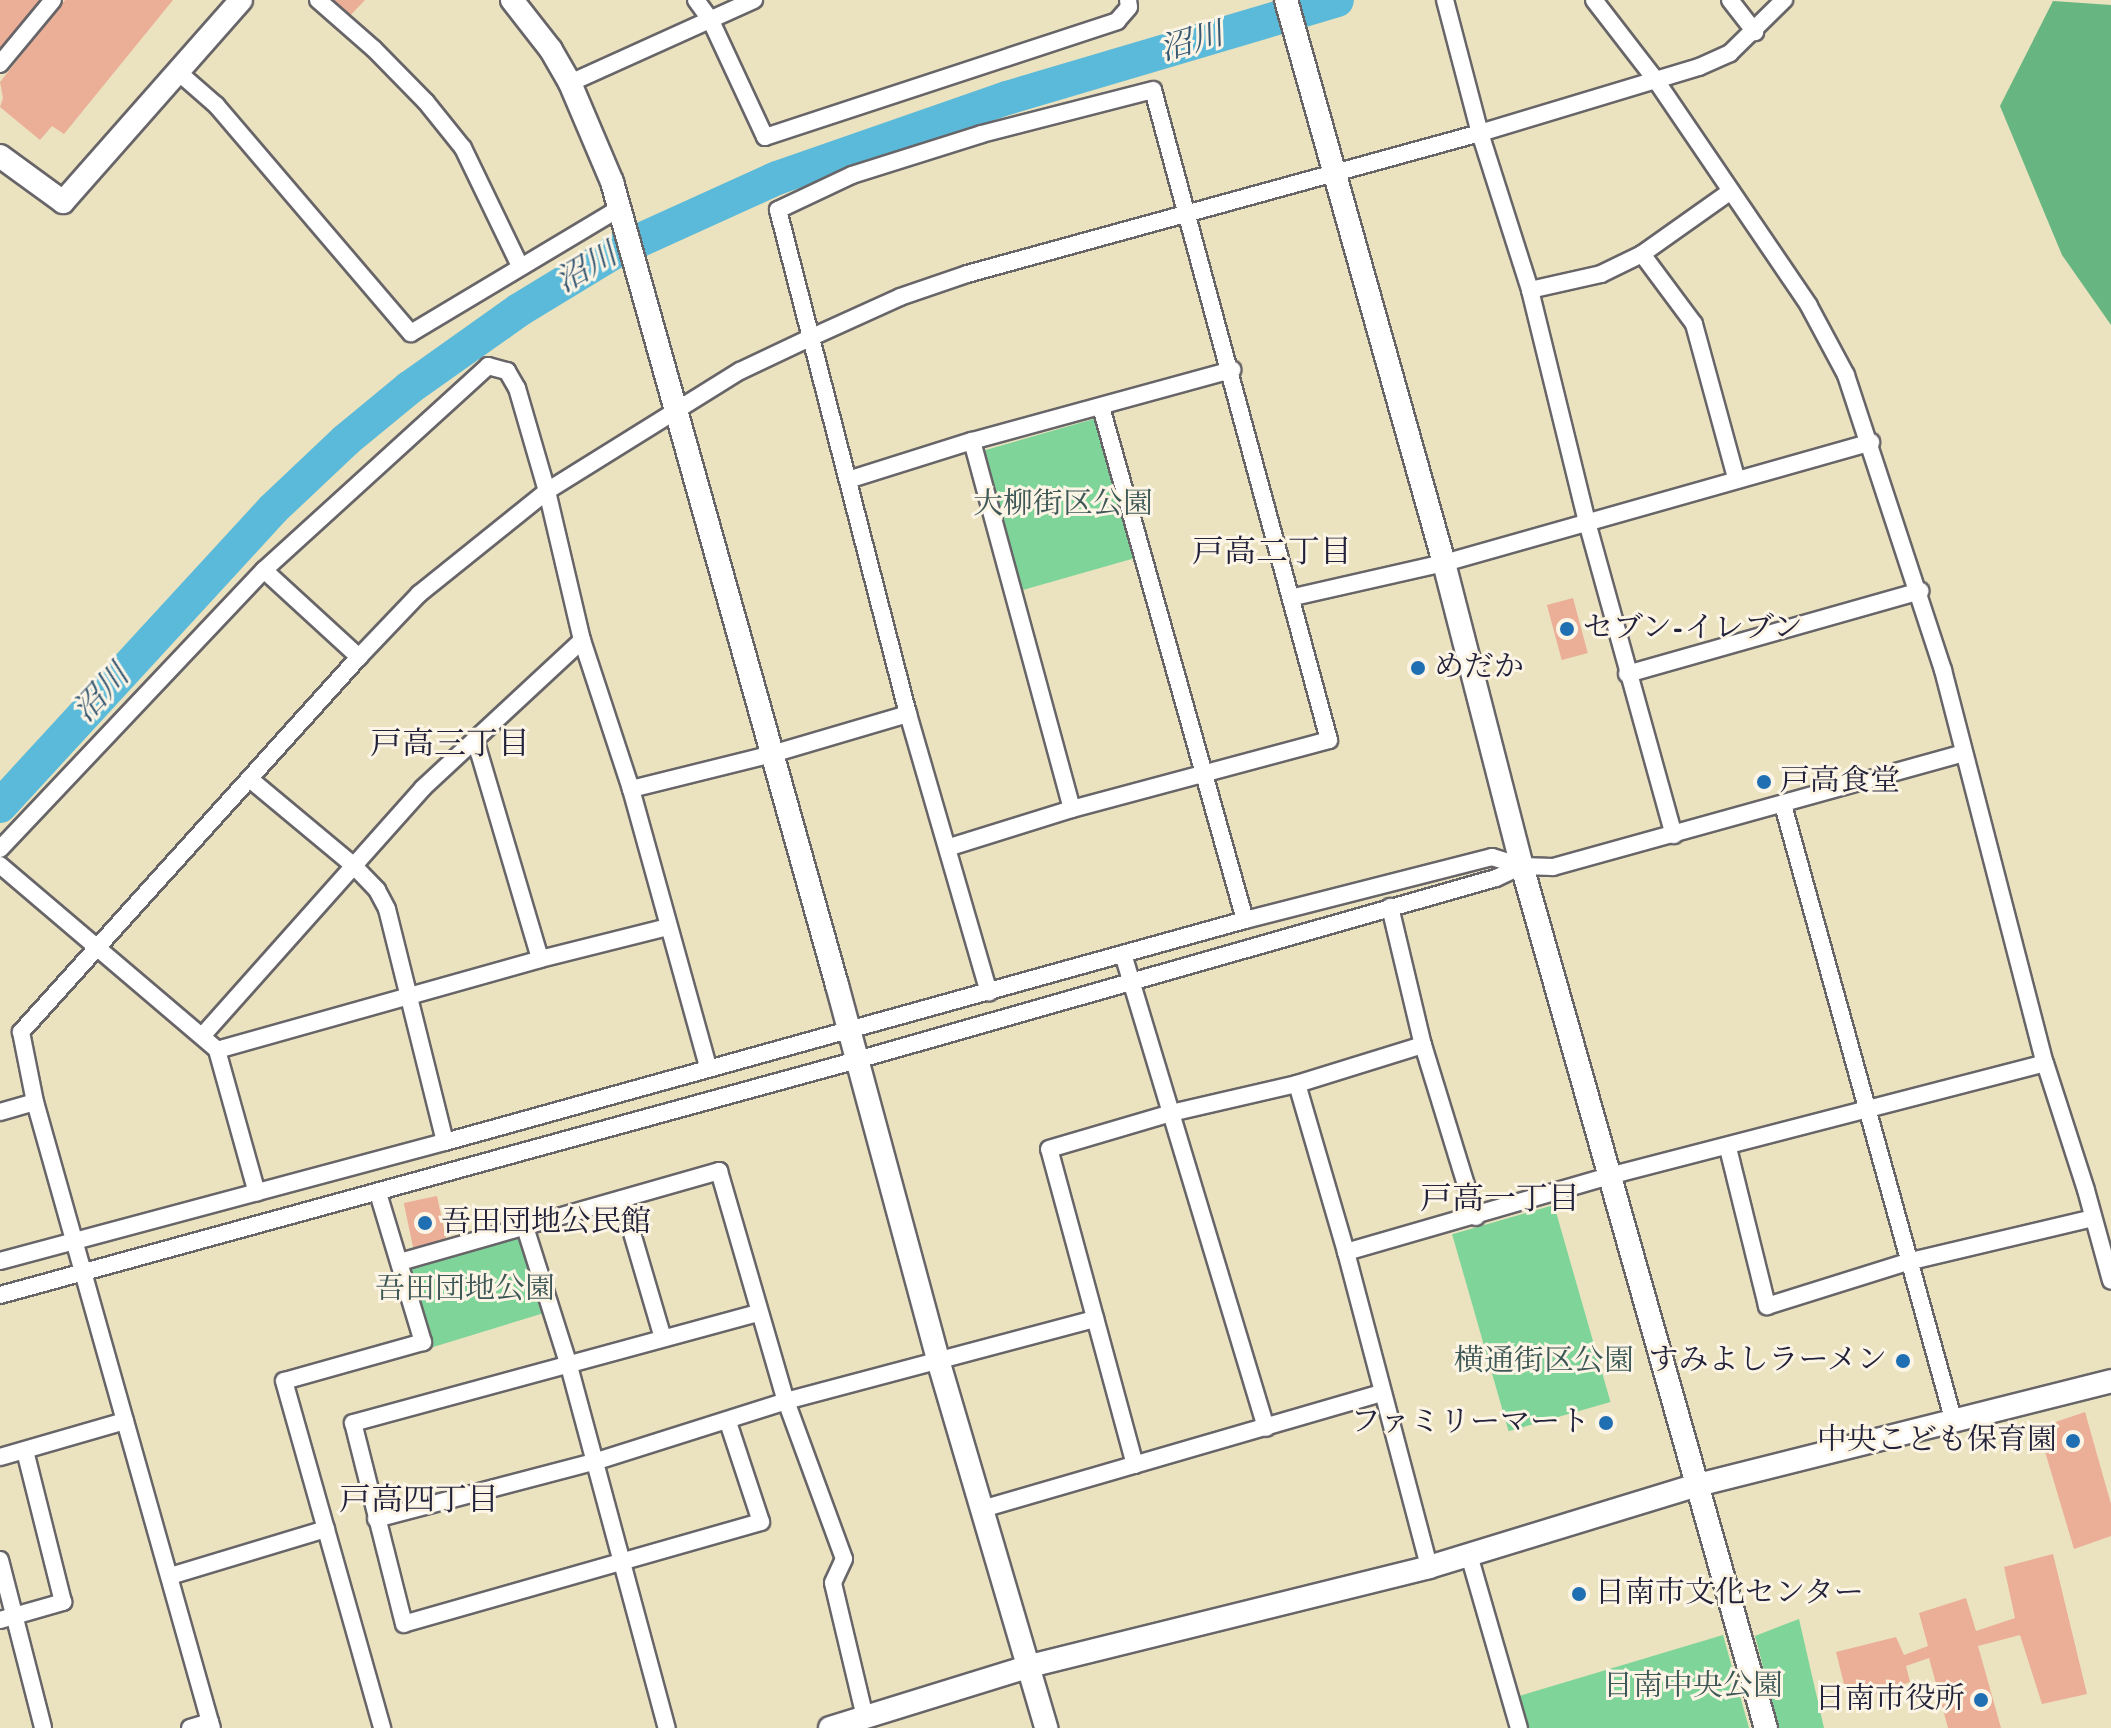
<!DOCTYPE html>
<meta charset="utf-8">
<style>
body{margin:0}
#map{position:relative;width:2111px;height:1728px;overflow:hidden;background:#ebe2bf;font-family:"IM FELL DW Pica","Noto Serif JP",serif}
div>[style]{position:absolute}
.green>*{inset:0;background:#7fd599;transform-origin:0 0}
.forest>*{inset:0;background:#67b681}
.river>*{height:34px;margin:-17px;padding:0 17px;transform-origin:17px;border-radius:17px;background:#5bbad9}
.building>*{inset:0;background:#ebae97;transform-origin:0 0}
.roads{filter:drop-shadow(2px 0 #686569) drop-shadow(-2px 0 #686569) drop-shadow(0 2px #686569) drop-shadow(0 -2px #686569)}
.street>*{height:16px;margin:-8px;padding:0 8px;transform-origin:8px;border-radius:8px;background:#fff}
.secondary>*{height:22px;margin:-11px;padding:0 11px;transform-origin:11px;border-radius:11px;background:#fff}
.dots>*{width:22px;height:22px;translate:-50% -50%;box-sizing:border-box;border:4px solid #fcf5e5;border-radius:50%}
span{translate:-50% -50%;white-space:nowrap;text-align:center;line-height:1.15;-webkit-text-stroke:6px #fcf5e5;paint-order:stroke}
.park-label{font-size:30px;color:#3e5857}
.poi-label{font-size:30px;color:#22223b}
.left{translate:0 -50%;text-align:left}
.right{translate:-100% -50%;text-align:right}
.water-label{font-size:32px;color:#365772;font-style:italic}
.neighbourhood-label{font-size:32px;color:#22223b}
</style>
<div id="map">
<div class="green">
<div style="left:1104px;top:416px;width:145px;height:126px;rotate:74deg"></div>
<div style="left:1554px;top:1205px;width:205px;height:106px;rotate:74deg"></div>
<div style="left:522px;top:1232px;width:84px;height:121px;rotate:73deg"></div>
<div style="clip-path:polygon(1799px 1619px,1824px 1728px,1779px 1728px,1755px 1636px)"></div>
<div style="clip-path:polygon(1723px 1635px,1749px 1728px,1526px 1728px,1516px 1697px)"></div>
</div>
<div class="forest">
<div style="clip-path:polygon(2053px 1px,2111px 5px,2111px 325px,2062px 255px,2000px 106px)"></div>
</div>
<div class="river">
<div style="left:0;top:806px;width:403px;rotate:-47.4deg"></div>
<div style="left:273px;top:509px;width:100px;rotate:-43.4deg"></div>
<div style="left:346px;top:440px;width:82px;rotate:-39.5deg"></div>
<div style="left:409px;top:388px;width:135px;rotate:-35.3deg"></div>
<div style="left:519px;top:310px;width:114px;rotate:-31.3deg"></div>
<div style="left:616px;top:251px;width:177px;rotate:-24.4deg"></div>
<div style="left:777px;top:178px;width:244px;rotate:-19.2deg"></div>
<div style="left:1007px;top:98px;width:344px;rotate:-16.5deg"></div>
</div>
<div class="building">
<div style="clip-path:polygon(0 0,39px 0,0 51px)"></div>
<div style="clip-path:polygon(65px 0,173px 0,64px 134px,52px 126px,40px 140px,0 107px,3px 98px,0 82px)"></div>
<div style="clip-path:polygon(329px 0,365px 0,346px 20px)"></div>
<div style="left:1573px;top:598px;width:57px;height:27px;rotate:75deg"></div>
<div style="left:437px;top:1196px;width:47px;height:34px;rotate:78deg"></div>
<div style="clip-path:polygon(2085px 1412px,2111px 1504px,2111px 1536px,2074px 1549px,2038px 1428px)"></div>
<div style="clip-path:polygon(2053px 1554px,2087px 1694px,2042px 1704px,2020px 1635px,1978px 1646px,2001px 1728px,1948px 1728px,1929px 1658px,1906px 1666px,1910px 1682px,1849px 1704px,1836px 1652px,1896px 1637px,1904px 1655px,1928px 1646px,1919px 1613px,1966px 1598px,1976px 1631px,2015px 1618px,2004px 1567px)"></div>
</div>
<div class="roads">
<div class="street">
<div style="left:318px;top:0;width:74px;rotate:41.2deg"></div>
<div style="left:374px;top:49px;width:74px;rotate:45.5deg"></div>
<div style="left:426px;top:102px;width:59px;rotate:51.2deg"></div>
<div style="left:463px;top:148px;width:131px;rotate:64.2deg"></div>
<div style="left:696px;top:0;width:26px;rotate:54deg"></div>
<div style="left:711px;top:21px;width:128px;rotate:65deg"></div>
<div style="left:765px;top:137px;width:371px;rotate:-18.2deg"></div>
<div style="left:1117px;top:21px;width:18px;rotate:-49deg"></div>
<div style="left:1129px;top:7px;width:7px;rotate:-98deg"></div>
<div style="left:1445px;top:0;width:138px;rotate:75.3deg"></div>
<div style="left:1480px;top:133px;width:165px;rotate:72.3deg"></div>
<div style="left:1530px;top:290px;width:239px;rotate:76.2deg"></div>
<div style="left:1587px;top:522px;width:325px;rotate:74.5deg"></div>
<div style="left:1594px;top:0;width:100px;rotate:52.3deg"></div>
<div style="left:1655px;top:79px;width:274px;rotate:55.8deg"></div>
<div style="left:1809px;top:306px;width:78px;rotate:61.8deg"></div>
<div style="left:1846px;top:375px;width:311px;rotate:71.8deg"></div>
<div style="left:1943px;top:670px;width:406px;rotate:75.5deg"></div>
<div style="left:2045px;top:1063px;width:133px;rotate:72.1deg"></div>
<div style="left:2086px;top:1190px;width:94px;rotate:74.6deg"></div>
<div style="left:1730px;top:0;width:41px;rotate:52deg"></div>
<div style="left:0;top:64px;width:83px;rotate:-50.4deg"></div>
<div style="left:177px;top:71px;width:52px;rotate:41.1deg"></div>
<div style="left:216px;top:105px;width:300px;rotate:49.5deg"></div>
<div style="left:411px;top:333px;width:241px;rotate:-30.9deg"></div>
<div style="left:570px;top:83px;width:202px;rotate:-24.3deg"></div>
<div style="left:1642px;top:254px;width:87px;rotate:53.4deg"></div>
<div style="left:1694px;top:324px;width:160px;rotate:74.7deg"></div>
<div style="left:1530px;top:290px;width:73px;rotate:-12.7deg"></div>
<div style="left:1601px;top:274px;width:46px;rotate:-26deg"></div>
<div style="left:1642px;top:254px;width:109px;rotate:-35.3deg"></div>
<div style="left:1101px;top:407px;width:533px;rotate:74.32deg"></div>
<div style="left:972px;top:441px;width:381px;rotate:74.8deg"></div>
<div style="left:848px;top:480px;width:130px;rotate:-17.5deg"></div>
<div style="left:972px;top:441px;width:270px;rotate:-15.3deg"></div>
<div style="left:264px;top:570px;width:129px;rotate:42.5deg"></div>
<div style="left:1294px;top:597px;width:154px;rotate:-12.8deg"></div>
<div style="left:1444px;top:563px;width:444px;rotate:-15.8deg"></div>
<div style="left:1627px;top:674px;width:305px;rotate:-15.8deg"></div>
<div style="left:475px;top:739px;width:229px;rotate:73.5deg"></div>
<div style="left:251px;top:780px;width:133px;rotate:39.8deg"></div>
<div style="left:353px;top:865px;width:35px;rotate:46deg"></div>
<div style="left:377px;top:890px;width:21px;rotate:62deg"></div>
<div style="left:387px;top:909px;width:240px;rotate:76deg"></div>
<div style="left:631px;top:789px;width:145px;rotate:-13.9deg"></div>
<div style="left:772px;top:754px;width:142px;rotate:-16.4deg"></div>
<div style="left:1783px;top:805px;width:640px;rotate:74.51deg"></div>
<div style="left:950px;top:847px;width:128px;rotate:-17.3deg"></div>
<div style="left:1072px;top:809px;width:266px;rotate:-15deg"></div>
<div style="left:1329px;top:740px;width:673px;rotate:-105.15deg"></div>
<div style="left:1153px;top:90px;width:177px;rotate:165.6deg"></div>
<div style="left:982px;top:134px;width:136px;rotate:162.5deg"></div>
<div style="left:852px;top:175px;width:82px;rotate:154.7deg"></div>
<div style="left:778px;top:210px;width:520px;rotate:75.54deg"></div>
<div style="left:908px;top:714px;width:290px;rotate:73.8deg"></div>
<div style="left:0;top:849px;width:384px;rotate:-46.6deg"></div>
<div style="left:264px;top:570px;width:303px;rotate:-42.3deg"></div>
<div style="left:488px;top:366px;width:20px;rotate:15deg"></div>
<div style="left:507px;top:371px;width:20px;rotate:60deg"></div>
<div style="left:517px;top:388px;width:107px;rotate:73.8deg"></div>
<div style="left:547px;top:491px;width:153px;rotate:76.8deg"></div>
<div style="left:582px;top:640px;width:157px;rotate:71.8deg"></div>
<div style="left:631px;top:789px;width:288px;rotate:74.5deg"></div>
<div style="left:0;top:865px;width:285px;rotate:40.4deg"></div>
<div style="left:217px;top:1050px;width:148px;rotate:74.4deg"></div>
<div style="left:1390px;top:907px;width:142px;rotate:76.6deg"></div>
<div style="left:1423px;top:1045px;width:180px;rotate:72.9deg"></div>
<div style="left:1123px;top:954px;width:495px;rotate:73.2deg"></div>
<div style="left:203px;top:1035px;width:331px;rotate:-48.3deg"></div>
<div style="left:423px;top:788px;width:217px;rotate:-42.9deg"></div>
<div style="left:217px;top:1050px;width:336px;rotate:-15.7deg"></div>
<div style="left:540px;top:959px;width:131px;rotate:-14.1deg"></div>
<div style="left:1297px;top:1084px;width:175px;rotate:73.7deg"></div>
<div style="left:1346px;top:1252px;width:326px;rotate:75.2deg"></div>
<div style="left:0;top:1112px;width:36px;rotate:-16deg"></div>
<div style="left:1728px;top:1148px;width:163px;rotate:76.1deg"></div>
<div style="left:1767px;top:1306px;width:147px;rotate:-17.4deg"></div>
<div style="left:1907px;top:1262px;width:191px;rotate:-13.3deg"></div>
<div style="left:378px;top:1193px;width:156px;rotate:73.2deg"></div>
<div style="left:423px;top:1342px;width:144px;rotate:164.3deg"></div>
<div style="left:284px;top:1381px;width:361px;rotate:74.2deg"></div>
<div style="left:622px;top:1199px;width:145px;rotate:73.6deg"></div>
<div style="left:524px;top:1224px;width:149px;rotate:72.4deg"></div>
<div style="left:569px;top:1366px;width:375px;rotate:74.9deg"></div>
<div style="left:1346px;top:1252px;width:274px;rotate:-16.1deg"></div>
<div style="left:1609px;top:1176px;width:450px;rotate:-14.5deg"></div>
<div style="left:0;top:1261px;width:461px;rotate:-15deg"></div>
<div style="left:445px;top:1142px;width:830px;rotate:-15.51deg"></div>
<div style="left:1245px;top:920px;width:255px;rotate:-14.3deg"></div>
<div style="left:1492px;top:857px;width:31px;rotate:17deg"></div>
<div style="left:1522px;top:866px;width:31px;rotate:2deg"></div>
<div style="left:1553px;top:867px;width:426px;rotate:-15.5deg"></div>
<div style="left:400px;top:1262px;width:332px;rotate:-15.9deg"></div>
<div style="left:719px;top:1171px;width:240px;rotate:73.8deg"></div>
<div style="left:786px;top:1401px;width:168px;rotate:69.8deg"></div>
<div style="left:844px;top:1559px;width:26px;rotate:115deg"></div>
<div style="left:833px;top:1583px;width:138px;rotate:76.6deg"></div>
<div style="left:0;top:1295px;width:889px;rotate:-15.33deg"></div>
<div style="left:857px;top:1060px;width:664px;rotate:-15.9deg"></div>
<div style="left:1496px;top:878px;width:29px;rotate:-25deg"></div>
<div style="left:728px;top:1422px;width:105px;rotate:71.7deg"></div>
<div style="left:761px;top:1522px;width:371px;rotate:164.1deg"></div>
<div style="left:404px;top:1624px;width:207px;rotate:-104.2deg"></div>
<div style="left:353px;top:1423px;width:420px;rotate:-15.2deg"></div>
<div style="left:0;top:1457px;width:130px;rotate:-16.1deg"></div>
<div style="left:1135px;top:1465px;width:327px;rotate:-105.2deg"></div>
<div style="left:1049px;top:1149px;width:127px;rotate:-16.4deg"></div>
<div style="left:1171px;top:1113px;width:129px;rotate:-13deg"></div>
<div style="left:1297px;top:1084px;width:132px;rotate:-17.2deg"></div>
<div style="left:982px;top:1509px;width:416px;rotate:-16.2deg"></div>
<div style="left:376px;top:1519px;width:225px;rotate:-14.7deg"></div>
<div style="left:594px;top:1462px;width:201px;rotate:-17.6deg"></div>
<div style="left:786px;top:1401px;width:320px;rotate:-14.9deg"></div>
<div style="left:1469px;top:1555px;width:180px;rotate:73.9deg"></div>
<div style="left:0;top:1560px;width:173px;rotate:75.6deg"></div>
<div style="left:170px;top:1576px;width:163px;rotate:-16.8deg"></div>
<div style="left:0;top:1620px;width:66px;rotate:-15.9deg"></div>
<div style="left:63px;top:1602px;width:156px;rotate:-104.1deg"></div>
<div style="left:210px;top:1722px;width:644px;rotate:-105.76deg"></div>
<div style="left:35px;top:1102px;width:71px;rotate:-101.3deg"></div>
<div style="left:21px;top:1032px;width:505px;rotate:-47.97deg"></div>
<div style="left:359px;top:657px;width:87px;rotate:-46.4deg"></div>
<div style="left:419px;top:594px;width:164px;rotate:-38.8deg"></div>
<div style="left:547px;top:491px;width:227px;rotate:-31.9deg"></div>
<div style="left:740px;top:371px;width:80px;rotate:-25.3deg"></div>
<div style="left:812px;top:337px;width:97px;rotate:-24.4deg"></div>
<div style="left:900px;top:297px;width:71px;rotate:-18.9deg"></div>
<div style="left:967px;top:274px;width:532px;rotate:-15.37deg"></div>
<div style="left:1480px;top:133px;width:229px;rotate:-16.8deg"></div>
<div style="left:1699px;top:67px;width:34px;rotate:-24deg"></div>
<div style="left:1730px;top:53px;width:76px;rotate:-44.5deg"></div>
<div style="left:190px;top:1728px;width:21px;rotate:-17deg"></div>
<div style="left:210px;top:1722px;width:6px;rotate:72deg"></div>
</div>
<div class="secondary">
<div style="left:512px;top:0;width:63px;rotate:52deg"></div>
<div style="left:551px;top:50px;width:38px;rotate:60deg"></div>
<div style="left:570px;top:83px;width:108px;rotate:67deg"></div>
<div style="left:612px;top:182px;width:834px;rotate:74.35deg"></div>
<div style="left:837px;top:985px;width:388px;rotate:74.9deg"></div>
<div style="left:938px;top:1360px;width:384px;rotate:73.6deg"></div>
<div style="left:1286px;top:0;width:585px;rotate:74.32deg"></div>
<div style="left:1444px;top:563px;width:313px;rotate:75.6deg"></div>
<div style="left:1522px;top:866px;width:896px;rotate:74.2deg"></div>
<div style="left:0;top:156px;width:78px;rotate:36.1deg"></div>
<div style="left:63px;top:202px;width:269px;rotate:-48.6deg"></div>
<div style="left:830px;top:1728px;width:209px;rotate:-17.2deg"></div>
<div style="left:1030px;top:1666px;width:411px;rotate:-13.9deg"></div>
<div style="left:1429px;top:1567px;width:281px;rotate:-17deg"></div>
<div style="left:1698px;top:1485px;width:426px;rotate:-14.1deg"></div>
</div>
</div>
<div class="dots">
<div style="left:1567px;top:629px;background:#1f6fb2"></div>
<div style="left:1418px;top:668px;background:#1f6fb2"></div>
<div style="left:1764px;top:782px;background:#1f6fb2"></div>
<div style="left:425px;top:1223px;background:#1f6fb2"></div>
<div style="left:1903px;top:1361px;background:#1f6fb2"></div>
<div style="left:1606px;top:1423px;background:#1f6fb2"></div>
<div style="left:2073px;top:1441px;background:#1f6fb2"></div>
<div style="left:1579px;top:1594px;background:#1f6fb2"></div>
<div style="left:1981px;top:1700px;background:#1f6fb2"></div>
</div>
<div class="park-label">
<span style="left:1063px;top:505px">大柳街区公園</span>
<span style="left:465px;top:1290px">吾田団地公園</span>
<span style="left:1544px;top:1362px">横通街区公園</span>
<span style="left:1693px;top:1687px">日南中央公園</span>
</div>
<div class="poi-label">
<span class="left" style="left:1583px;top:629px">セブン-イレブン</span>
<span class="left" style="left:1434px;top:668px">めだか</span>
<span class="left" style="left:1780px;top:782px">戸高食堂</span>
<span class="left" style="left:441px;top:1223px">吾田団地公民館</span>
<span class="right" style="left:1887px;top:1361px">すみよしラーメン</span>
<span class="right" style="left:1590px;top:1423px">ファミリーマート</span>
<span class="right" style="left:2057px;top:1441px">中央こども保育園</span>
<span class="left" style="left:1595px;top:1594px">日南市文化センター</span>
<span class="right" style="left:1965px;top:1700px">日南市役所</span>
</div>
<div class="water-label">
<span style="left:1192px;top:43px;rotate:-16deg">沼川</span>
<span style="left:587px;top:269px;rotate:-30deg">沼川</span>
<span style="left:102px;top:694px;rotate:-47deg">沼川</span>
</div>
<div class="neighbourhood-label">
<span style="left:1272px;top:553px">戸高二丁目</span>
<span style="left:450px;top:745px">戸高三丁目</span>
<span style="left:1500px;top:1200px">戸高一丁目</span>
<span style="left:419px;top:1501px">戸高四丁目</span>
</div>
</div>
